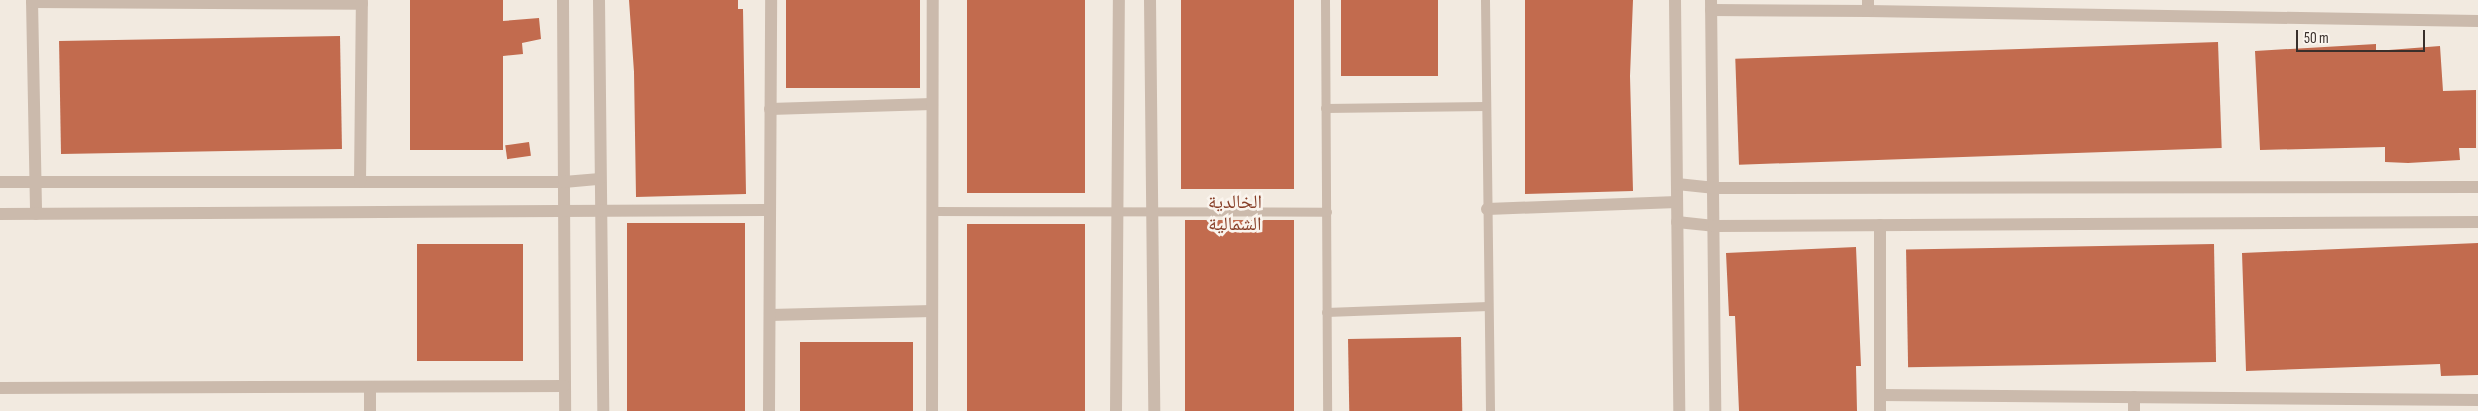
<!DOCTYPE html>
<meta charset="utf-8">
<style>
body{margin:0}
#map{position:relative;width:2478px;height:411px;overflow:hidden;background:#f2eae0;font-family:"Sofia Sans Condensed","Noto Naskh Arabic",sans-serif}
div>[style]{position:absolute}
.building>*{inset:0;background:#c26b4e;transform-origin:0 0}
.lane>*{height:9px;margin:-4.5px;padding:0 4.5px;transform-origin:4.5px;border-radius:4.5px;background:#cbbaac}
.street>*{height:12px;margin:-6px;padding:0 6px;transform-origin:6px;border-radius:6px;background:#cbbaac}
span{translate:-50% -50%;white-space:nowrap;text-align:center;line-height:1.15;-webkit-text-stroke:5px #faf4ed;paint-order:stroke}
.neighbourhood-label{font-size:19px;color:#863d26}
.scale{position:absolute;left:2296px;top:30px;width:129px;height:22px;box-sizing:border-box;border:2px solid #392f2b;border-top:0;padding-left:6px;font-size:15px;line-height:18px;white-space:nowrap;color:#392f2b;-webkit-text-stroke:4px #faf4ed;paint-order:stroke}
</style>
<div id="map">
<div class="building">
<div style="clip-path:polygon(410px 0,503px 0,503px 21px,539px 18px,541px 39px,522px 43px,523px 54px,503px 56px,503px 150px,410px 150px)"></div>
<div style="clip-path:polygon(629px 0,738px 0,738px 9px,743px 9px,746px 194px,636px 197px,634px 72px)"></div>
<div style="left:786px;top:0;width:134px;height:88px"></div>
<div style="left:967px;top:0;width:118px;height:193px"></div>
<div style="left:1181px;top:0;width:113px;height:189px"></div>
<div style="left:1341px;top:0;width:97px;height:76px"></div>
<div style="clip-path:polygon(1525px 0,1633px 0,1630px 76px,1633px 191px,1525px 194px)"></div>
<div style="left:340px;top:36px;width:113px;height:281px;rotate:89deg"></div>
<div style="left:2218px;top:42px;width:106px;height:483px;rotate:88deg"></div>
<div style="clip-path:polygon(2376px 44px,2376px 51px,2440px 46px,2443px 91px,2476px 90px,2476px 148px,2459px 148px,2460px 160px,2408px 163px,2385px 162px,2385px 147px,2260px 150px,2255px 51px)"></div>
<div style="left:529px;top:142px;width:14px;height:24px;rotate:82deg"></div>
<div style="left:1294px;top:220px;width:191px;height:109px;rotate:90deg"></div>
<div style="left:627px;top:223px;width:118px;height:188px"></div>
<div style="left:967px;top:224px;width:118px;height:187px"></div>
<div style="clip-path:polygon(2478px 243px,2478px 375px,2441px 376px,2440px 364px,2246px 371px,2242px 253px)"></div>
<div style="left:523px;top:244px;width:117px;height:106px;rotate:90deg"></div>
<div style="left:2214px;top:244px;width:118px;height:308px;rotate:89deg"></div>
<div style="clip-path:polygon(1856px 247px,1861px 366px,1856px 366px,1857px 411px,1739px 411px,1735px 316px,1729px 316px,1726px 253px)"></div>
<div style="left:1461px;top:337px;width:74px;height:113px;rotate:89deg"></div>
<div style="left:913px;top:342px;width:69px;height:113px;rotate:90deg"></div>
</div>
<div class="lane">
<div style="left:1325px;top:0;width:411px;rotate:89.7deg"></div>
<div style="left:1485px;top:0;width:411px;rotate:89.3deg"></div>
<div style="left:1325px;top:108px;width:161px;rotate:-0.7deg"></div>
<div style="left:932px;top:211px;width:395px;rotate:0.1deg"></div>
<div style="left:1326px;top:312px;width:162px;rotate:-2.1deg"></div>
</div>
<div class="street">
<div style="left:32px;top:0;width:214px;rotate:88.9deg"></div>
<div style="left:563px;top:0;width:411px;rotate:89.7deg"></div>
<div style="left:599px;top:0;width:411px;rotate:89.4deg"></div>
<div style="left:1150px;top:0;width:411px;rotate:89.4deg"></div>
<div style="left:1675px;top:0;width:411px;rotate:89.4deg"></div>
<div style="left:1711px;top:0;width:411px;rotate:89.4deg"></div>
<div style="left:1868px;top:0;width:11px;rotate:90deg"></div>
<div style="left:1868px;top:11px;width:610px;rotate:0.94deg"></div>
<div style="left:32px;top:2px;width:330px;rotate:0.3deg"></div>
<div style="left:1711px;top:10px;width:157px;rotate:0.4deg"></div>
<div style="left:770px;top:109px;width:162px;rotate:-1.8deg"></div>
<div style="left:0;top:182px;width:564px"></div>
<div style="left:564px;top:182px;width:36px;rotate:-5deg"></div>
<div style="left:360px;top:182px;width:182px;rotate:-89.4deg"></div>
<div style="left:1677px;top:184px;width:36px;rotate:6deg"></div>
<div style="left:1713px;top:188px;width:765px;rotate:-0.07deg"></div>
<div style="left:1487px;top:209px;width:190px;rotate:-2.1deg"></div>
<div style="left:0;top:214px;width:770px;rotate:-0.3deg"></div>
<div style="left:1677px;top:222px;width:37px;rotate:6deg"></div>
<div style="left:1714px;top:226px;width:764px;rotate:-0.3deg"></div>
<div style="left:1880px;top:225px;width:170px;rotate:90deg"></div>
<div style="left:1880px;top:395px;width:598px;rotate:0.48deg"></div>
<div style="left:770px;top:315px;width:162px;rotate:-1.4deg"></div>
<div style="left:0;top:388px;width:564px;rotate:-0.2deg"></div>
<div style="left:1880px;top:395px;width:16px;rotate:90deg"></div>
<div style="left:2134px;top:397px;width:14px;rotate:90deg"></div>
<div style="left:370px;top:411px;width:24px;rotate:-90deg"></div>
<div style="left:769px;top:411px;width:411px;rotate:-89.7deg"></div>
<div style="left:932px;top:411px;width:411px;rotate:-89.9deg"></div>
<div style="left:1116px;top:411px;width:411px;rotate:-89.6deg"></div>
</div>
<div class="neighbourhood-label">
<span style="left:1235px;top:214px">الخالدية<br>الشمالية</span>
</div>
<div class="scale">50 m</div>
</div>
